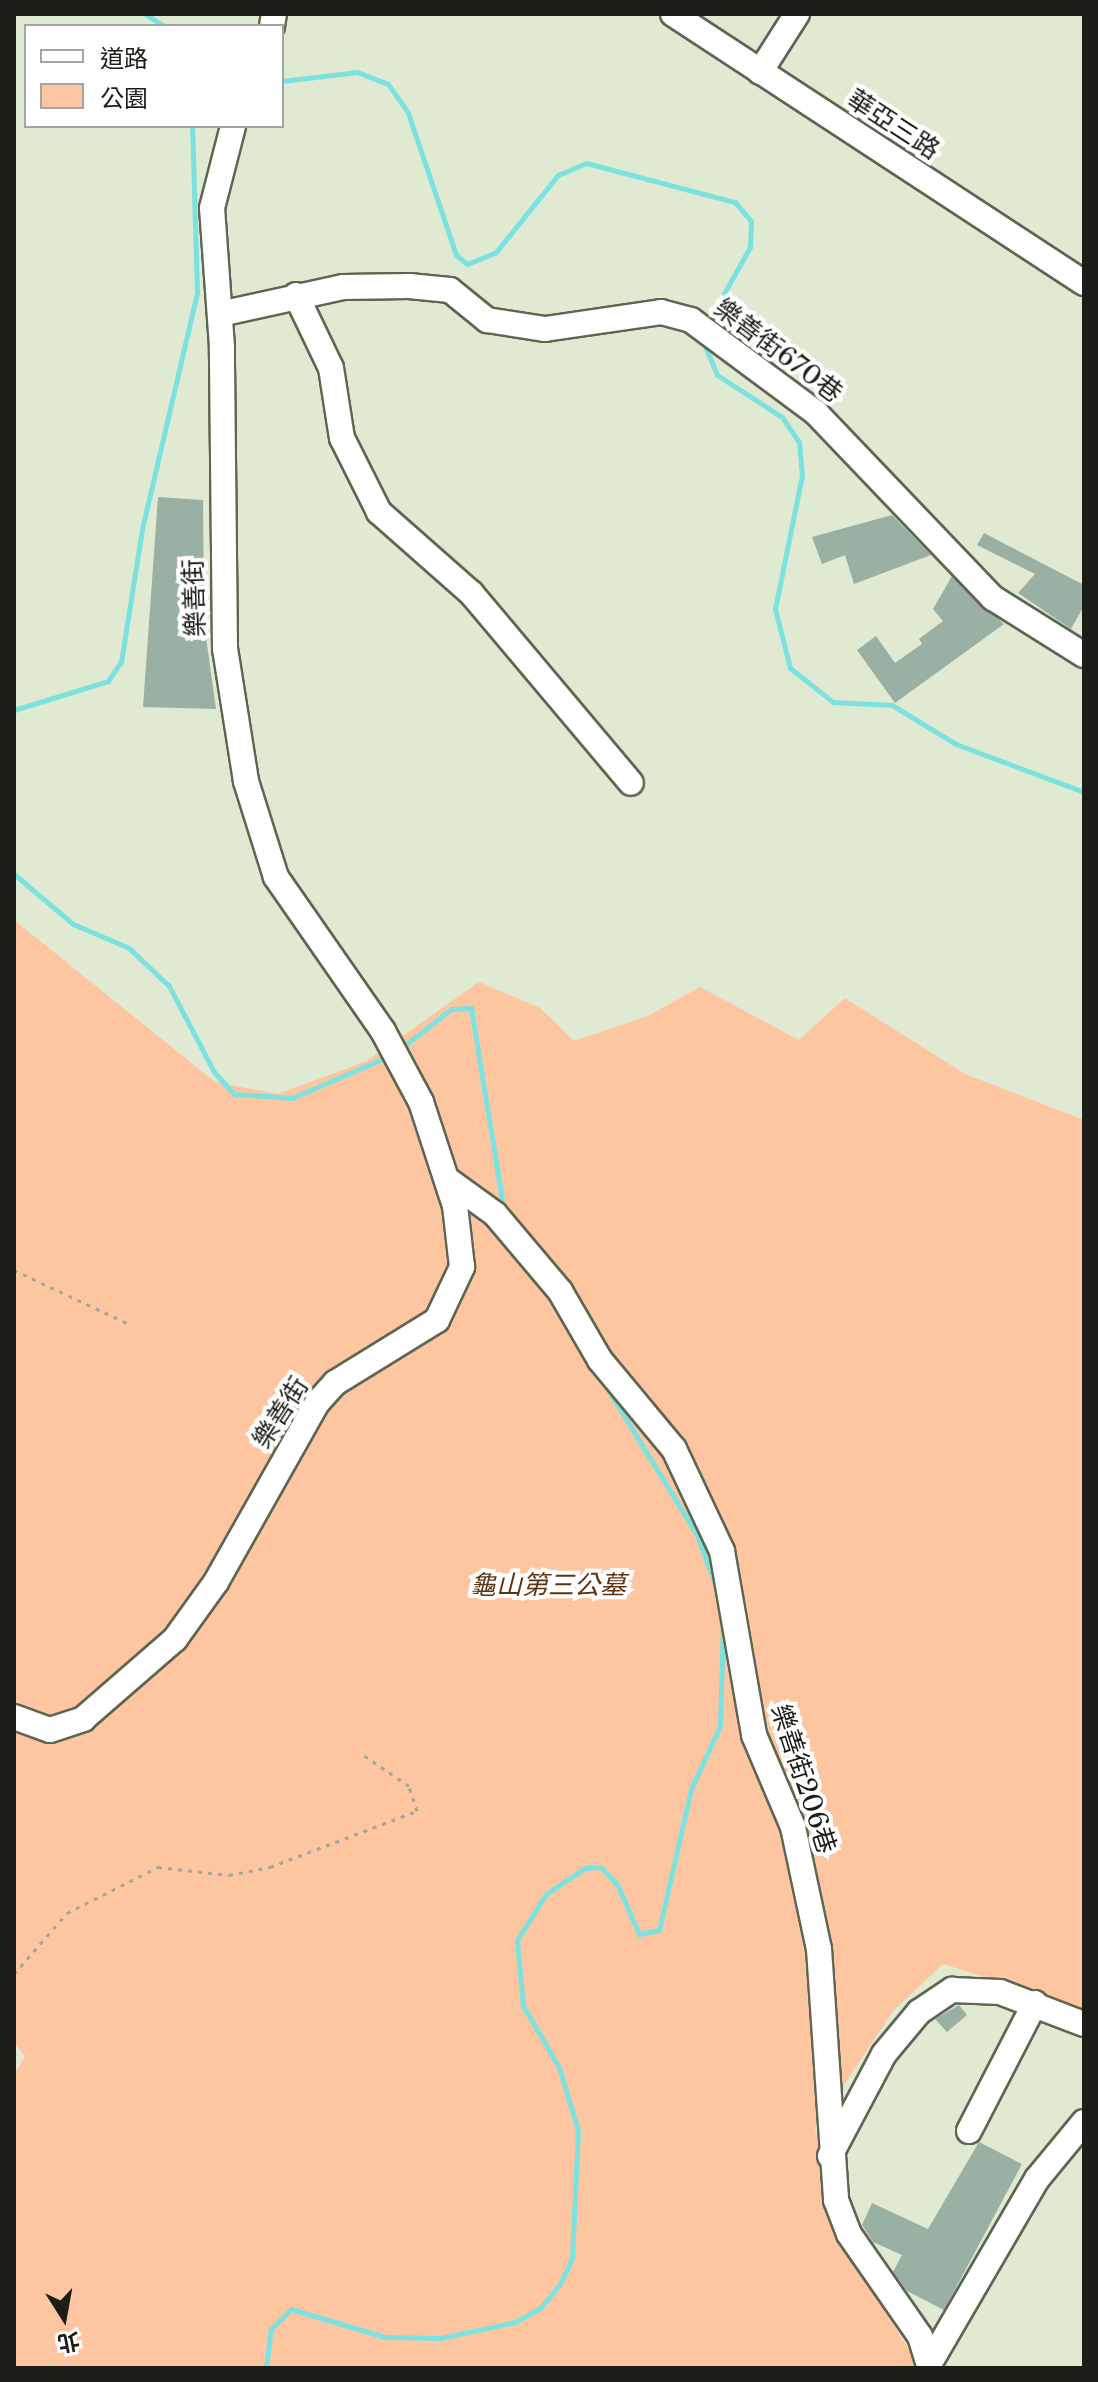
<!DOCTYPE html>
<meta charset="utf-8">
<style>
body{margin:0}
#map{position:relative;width:1098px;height:2382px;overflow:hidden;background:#e0e9d2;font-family:"Libre Baskerville","Noto Sans TC",serif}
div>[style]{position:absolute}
.green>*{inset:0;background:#fec5a1}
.stream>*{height:5px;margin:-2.5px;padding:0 2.5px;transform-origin:2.5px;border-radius:2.5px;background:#7ce2df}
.building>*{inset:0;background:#9ab0a2}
.path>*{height:3px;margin-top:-1.5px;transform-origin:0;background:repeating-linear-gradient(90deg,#a1a896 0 4px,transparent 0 10px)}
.roads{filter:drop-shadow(2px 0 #5e6652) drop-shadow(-2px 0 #5e6652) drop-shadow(0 2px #5e6652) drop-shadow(0 -2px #5e6652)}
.minor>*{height:24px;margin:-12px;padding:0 12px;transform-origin:12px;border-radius:12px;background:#fff}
span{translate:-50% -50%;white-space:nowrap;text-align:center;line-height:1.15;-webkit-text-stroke:8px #fff;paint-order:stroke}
.street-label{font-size:26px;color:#1b1e16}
.park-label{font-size:26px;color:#5d3313;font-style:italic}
.frame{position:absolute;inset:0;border:16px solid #1b1e16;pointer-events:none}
.legend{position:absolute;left:24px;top:24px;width:260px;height:104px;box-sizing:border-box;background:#fff;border:2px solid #a4a5a2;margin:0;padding:10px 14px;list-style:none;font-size:24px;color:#1b1e16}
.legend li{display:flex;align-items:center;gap:16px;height:40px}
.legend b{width:40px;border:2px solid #a4a5a2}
.north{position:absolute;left:24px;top:2278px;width:80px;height:80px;-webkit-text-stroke:6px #fff;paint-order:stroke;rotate:169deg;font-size:22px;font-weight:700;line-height:32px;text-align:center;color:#1b1e16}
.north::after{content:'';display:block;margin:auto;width:28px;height:36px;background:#1b1e16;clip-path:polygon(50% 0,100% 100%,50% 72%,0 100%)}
</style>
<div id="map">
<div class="green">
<div style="clip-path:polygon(14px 920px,215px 1082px,278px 1094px,367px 1061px,479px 982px,540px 1008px,574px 1041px,648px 1016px,700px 987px,799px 1040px,845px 998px,965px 1074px,1084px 1120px,1084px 2019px,1049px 1997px,943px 1964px,894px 2010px,815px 2128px,838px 2234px,920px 2368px,14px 2368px,14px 2075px,25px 2056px,14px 2043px)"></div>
</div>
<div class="stream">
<div style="left:145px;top:14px;width:22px;rotate:32deg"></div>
<div style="left:282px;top:81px;width:76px;rotate:-6.8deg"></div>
<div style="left:357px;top:72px;width:33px;rotate:21deg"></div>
<div style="left:388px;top:84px;width:35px;rotate:55deg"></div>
<div style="left:408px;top:113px;width:150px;rotate:71.3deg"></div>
<div style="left:456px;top:255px;width:14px;rotate:39deg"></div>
<div style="left:467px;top:264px;width:31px;rotate:-22deg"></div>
<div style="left:496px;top:252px;width:99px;rotate:-51.2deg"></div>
<div style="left:558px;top:175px;width:30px;rotate:-23deg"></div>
<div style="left:586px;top:163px;width:154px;rotate:14.7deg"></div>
<div style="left:735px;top:202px;width:25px;rotate:50deg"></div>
<div style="left:751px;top:221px;width:26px;rotate:92deg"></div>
<div style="left:750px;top:247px;width:86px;rotate:119.2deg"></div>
<div style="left:702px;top:339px;width:39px;rotate:67deg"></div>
<div style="left:717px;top:375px;width:77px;rotate:32.9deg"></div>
<div style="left:782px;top:417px;width:30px;rotate:56deg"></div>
<div style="left:799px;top:442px;width:33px;rotate:85deg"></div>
<div style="left:802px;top:475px;width:137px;rotate:101.4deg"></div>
<div style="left:775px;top:609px;width:61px;rotate:75.7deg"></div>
<div style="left:790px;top:668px;width:55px;rotate:38.3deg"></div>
<div style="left:833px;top:702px;width:59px;rotate:2.9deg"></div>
<div style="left:892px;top:705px;width:75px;rotate:31.4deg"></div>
<div style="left:956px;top:744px;width:137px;rotate:20.6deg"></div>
<div style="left:14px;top:710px;width:98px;rotate:-17.1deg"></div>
<div style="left:108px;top:681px;width:23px;rotate:-56deg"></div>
<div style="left:121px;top:662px;width:135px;rotate:-81deg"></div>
<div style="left:142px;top:529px;width:243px;rotate:-76.9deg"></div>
<div style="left:197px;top:292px;width:166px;rotate:-91.7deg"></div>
<div style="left:14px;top:874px;width:77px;rotate:40.3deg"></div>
<div style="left:73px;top:924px;width:61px;rotate:23.2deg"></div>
<div style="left:129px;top:948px;width:55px;rotate:43.5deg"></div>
<div style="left:169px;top:986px;width:97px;rotate:62.4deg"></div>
<div style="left:214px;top:1072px;width:30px;rotate:48deg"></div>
<div style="left:234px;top:1094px;width:58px;rotate:3.9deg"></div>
<div style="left:292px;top:1098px;width:103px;rotate:-23.3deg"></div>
<div style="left:399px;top:1050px;width:66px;rotate:-38.3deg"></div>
<div style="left:451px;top:1009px;width:20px;rotate:-3deg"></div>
<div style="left:471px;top:1008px;width:194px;rotate:80.8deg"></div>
<div style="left:604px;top:1383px;width:178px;rotate:58.5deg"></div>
<div style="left:697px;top:1535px;width:55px;rotate:69.9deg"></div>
<div style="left:266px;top:2368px;width:39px;rotate:-83deg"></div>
<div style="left:271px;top:2329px;width:28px;rotate:-45deg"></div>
<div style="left:291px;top:2309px;width:98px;rotate:16.6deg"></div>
<div style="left:385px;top:2337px;width:55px;rotate:1deg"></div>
<div style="left:440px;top:2338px;width:77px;rotate:-12deg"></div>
<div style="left:515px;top:2322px;width:29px;rotate:-29deg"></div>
<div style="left:540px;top:2308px;width:31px;rotate:-50deg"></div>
<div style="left:560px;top:2284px;width:29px;rotate:-65deg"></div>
<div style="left:572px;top:2258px;width:127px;rotate:-87.3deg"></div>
<div style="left:578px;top:2131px;width:67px;rotate:-106.5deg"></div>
<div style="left:559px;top:2067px;width:71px;rotate:-120.5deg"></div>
<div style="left:523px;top:2006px;width:66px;rotate:-95.2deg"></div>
<div style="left:517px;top:1940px;width:54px;rotate:-57.8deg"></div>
<div style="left:546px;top:1894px;width:47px;rotate:-33.7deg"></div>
<div style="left:585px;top:1868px;width:16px;rotate:-4deg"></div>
<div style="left:601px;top:1867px;width:23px;rotate:47deg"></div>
<div style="left:617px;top:1884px;width:55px;rotate:66.3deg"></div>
<div style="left:639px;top:1934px;width:20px;rotate:-11deg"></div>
<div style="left:659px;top:1930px;width:145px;rotate:-77.2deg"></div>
<div style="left:691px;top:1789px;width:69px;rotate:-65.3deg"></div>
<div style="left:720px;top:1726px;width:102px;rotate:-88.3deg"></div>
</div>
<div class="building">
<div style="clip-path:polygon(158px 497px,203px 500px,204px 623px,216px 709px,143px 707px)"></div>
<div style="clip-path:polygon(892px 515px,931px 555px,854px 584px,845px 555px,822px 564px,812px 537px)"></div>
<div style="clip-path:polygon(984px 533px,1084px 585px,1084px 606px,1071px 629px,1018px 593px,1035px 574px,977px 545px)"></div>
<div style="clip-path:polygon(952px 576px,1004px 624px,895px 703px,857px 650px,876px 636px,895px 663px,922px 644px,919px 639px,943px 621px,933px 609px)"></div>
<div style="clip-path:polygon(959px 2005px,967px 2015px,947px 2032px,935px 2019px)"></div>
<div style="clip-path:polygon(979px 2142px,1022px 2164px,944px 2310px,907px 2291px,893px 2272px,902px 2255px,873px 2242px,862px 2225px,872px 2203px,928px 2229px)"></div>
</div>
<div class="path">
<div style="left:14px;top:1270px;width:125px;rotate:25.1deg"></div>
<div style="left:14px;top:1974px;width:81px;rotate:-49deg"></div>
<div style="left:67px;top:1913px;width:102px;rotate:-26.8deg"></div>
<div style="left:158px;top:1867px;width:71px;rotate:6.4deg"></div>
<div style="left:229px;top:1875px;width:42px;rotate:-11deg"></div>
<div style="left:270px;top:1867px;width:157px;rotate:-20.9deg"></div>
<div style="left:417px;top:1811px;width:26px;rotate:-108deg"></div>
<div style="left:409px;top:1786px;width:60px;rotate:-145.8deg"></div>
</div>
<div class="roads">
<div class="minor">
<div style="left:673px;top:14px;width:491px;rotate:33.2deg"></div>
<div style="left:272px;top:26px;width:12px;rotate:-81deg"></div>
<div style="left:760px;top:72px;width:69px;rotate:-57.5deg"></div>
<div style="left:296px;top:295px;width:81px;rotate:64.4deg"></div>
<div style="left:331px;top:368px;width:71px;rotate:81.1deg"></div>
<div style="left:342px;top:438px;width:83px;rotate:63.4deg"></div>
<div style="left:379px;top:512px;width:123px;rotate:41.4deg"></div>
<div style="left:471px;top:593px;width:248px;rotate:49.9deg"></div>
<div style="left:220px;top:314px;width:126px;rotate:-12.4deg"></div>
<div style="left:343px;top:287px;width:66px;rotate:-0.9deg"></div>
<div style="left:409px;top:286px;width:41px;rotate:5.6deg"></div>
<div style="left:450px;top:290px;width:48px;rotate:39deg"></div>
<div style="left:487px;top:320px;width:59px;rotate:8.8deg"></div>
<div style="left:545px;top:329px;width:117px;rotate:-8.3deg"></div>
<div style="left:661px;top:312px;width:31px;rotate:15deg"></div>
<div style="left:691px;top:320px;width:156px;rotate:36.6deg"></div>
<div style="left:816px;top:413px;width:256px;rotate:46.3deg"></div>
<div style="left:993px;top:598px;width:107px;rotate:32.1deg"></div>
<div style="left:448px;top:1180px;width:58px;rotate:35.9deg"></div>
<div style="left:495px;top:1214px;width:101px;rotate:49.8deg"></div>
<div style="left:560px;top:1291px;width:80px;rotate:59.9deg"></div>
<div style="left:600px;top:1360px;width:116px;rotate:50.3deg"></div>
<div style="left:674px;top:1449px;width:113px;rotate:64.8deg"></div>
<div style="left:722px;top:1551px;width:187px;rotate:80.1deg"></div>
<div style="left:754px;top:1735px;width:100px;rotate:67deg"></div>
<div style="left:793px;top:1827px;width:125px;rotate:78deg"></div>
<div style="left:819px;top:1949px;width:252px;rotate:86.1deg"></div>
<div style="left:836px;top:2200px;width:36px;rotate:69deg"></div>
<div style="left:849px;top:2234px;width:124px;rotate:55.2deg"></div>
<div style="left:920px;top:2336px;width:34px;rotate:73deg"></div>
<div style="left:14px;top:1717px;width:38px;rotate:20deg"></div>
<div style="left:50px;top:1730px;width:35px;rotate:-18deg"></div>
<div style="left:83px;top:1719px;width:122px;rotate:-41deg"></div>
<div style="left:175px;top:1639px;width:70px;rotate:-54.3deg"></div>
<div style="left:216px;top:1582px;width:206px;rotate:-60.6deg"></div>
<div style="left:317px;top:1403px;width:27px;rotate:-48deg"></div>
<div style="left:335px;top:1383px;width:120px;rotate:-31.7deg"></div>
<div style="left:437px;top:1320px;width:59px;rotate:-64.7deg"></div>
<div style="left:462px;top:1267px;width:61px;rotate:-96.5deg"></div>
<div style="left:455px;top:1206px;width:109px;rotate:-108.1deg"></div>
<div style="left:421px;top:1102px;width:81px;rotate:-118.2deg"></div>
<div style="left:383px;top:1031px;width:188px;rotate:-124.8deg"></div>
<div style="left:276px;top:877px;width:101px;rotate:-107.4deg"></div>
<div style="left:246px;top:781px;width:134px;rotate:-99deg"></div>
<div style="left:225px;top:649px;width:302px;rotate:-90.6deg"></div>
<div style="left:222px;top:347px;width:139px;rotate:-94.1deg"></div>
<div style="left:212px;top:208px;width:85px;rotate:-75.6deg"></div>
<div style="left:969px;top:2131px;width:144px;rotate:-62.7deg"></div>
<div style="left:830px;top:2156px;width:115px;rotate:-62.1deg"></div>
<div style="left:884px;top:2054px;width:55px;rotate:-50.2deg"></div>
<div style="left:919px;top:2012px;width:40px;rotate:-34deg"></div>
<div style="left:952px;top:1990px;width:48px;rotate:2.4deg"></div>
<div style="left:1000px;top:1992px;width:90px;rotate:20.9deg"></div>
<div style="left:931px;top:2361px;width:211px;rotate:-59.8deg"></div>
<div style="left:1037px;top:2179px;width:74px;rotate:-50.5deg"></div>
</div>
</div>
<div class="street-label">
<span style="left:893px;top:125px;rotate:33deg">華亞三路</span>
<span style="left:778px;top:351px;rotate:37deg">樂善街670巷</span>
<span style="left:195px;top:598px;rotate:-92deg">樂善街</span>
<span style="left:281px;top:1413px;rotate:-57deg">樂善街</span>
<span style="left:803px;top:1779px;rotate:72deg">樂善街206巷</span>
</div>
<div class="park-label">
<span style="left:548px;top:1586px">龜山第三公墓</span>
</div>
<div class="frame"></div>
<ul class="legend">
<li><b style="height:10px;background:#fff"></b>道路</li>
<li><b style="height:22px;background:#fec5a1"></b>公園</li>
</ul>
<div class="north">北</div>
</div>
